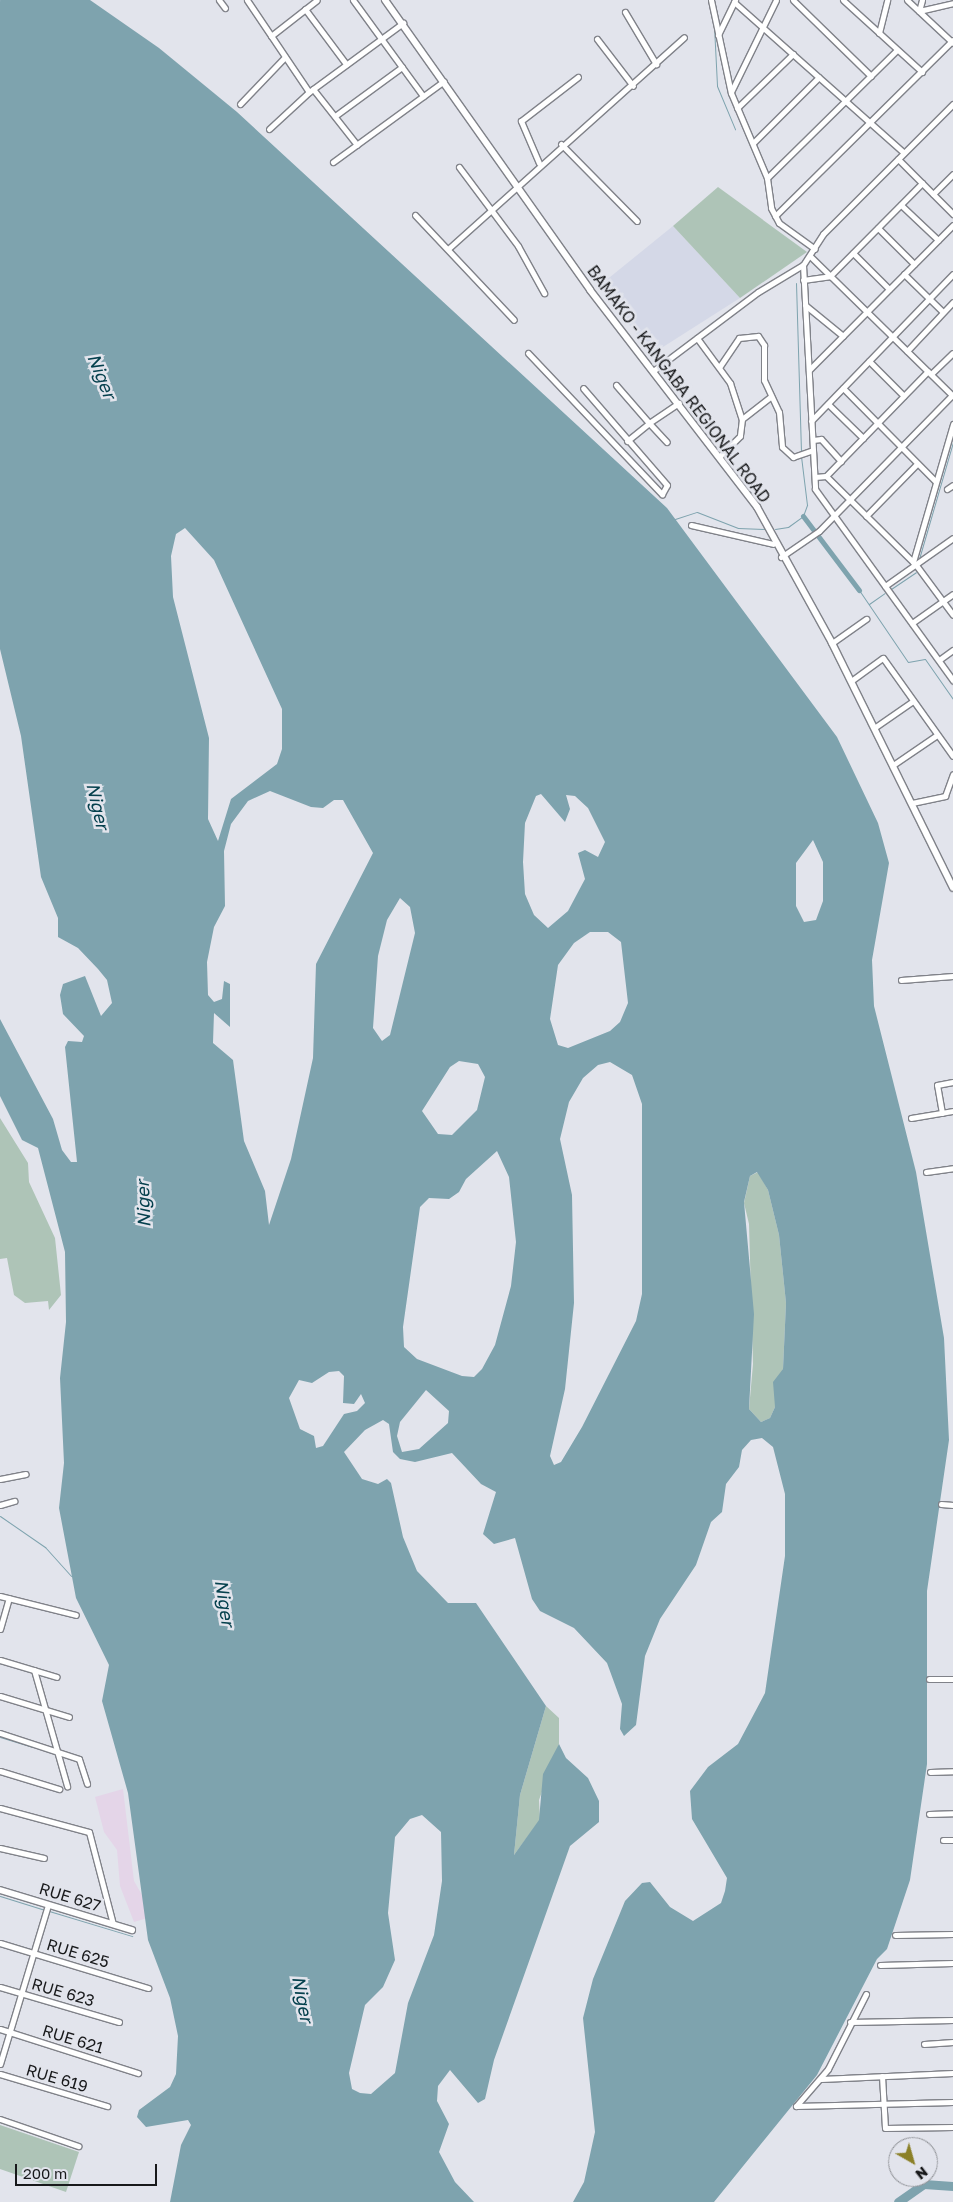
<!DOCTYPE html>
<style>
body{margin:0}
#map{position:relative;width:953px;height:2202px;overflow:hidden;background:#e2e4ec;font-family:"Golos Text",sans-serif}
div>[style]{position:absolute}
.built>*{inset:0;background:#d4d8e7}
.industrial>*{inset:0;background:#e4d5e8}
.green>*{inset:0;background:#aec4b7}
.water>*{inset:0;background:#7ea3ae}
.stream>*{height:1px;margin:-0.5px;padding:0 0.5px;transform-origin:0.5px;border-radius:0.5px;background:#7ea3ae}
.canal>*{height:5px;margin:-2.5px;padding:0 2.5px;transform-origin:2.5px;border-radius:2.5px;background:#7ea3ae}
.river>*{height:9px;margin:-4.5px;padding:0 4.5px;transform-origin:4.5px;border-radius:4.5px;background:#7ea3ae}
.roads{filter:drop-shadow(1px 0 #808289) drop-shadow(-1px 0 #808289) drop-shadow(0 1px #808289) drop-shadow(0 -1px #808289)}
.minor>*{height:5px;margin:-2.5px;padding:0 2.5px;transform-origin:2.5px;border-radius:2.5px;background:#fff}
.tertiary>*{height:6px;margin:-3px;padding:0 3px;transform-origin:3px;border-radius:3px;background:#fff}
span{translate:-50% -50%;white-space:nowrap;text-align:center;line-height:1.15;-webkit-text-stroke:5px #e2e4ec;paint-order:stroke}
.street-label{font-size:16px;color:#18191b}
.water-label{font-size:18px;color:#05404d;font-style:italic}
.north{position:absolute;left:888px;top:2137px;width:50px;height:50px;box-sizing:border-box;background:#e2e4ec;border:1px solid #919398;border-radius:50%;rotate:142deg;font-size:14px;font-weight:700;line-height:20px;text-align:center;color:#18191b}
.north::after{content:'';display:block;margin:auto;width:18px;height:22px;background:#8b8027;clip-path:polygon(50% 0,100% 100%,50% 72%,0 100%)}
.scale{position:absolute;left:15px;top:2164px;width:142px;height:22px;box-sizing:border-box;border:2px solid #18191b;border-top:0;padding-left:6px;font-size:15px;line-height:18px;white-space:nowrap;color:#18191b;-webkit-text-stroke:4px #e2e4ec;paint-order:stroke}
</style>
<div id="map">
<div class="built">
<div style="clip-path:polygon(673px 226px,740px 298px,652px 354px,599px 286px)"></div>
</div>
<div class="industrial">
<div style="clip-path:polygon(123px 1789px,134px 1881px,154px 1916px,134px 1922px,120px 1886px,117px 1850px,104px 1832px,95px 1797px)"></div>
</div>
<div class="green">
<div style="clip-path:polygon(718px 187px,807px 252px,740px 298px,673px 226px)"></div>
<div style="clip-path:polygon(0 1118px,28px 1163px,29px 1182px,55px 1238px,61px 1295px,49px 1310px,48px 1301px,25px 1303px,14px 1295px,7px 1258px,0 1259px)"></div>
<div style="clip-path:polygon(758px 1172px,768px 1190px,779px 1235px,786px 1303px,783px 1369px,775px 1407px,770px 1418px,761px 1422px,749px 1409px,753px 1364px,749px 1224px,744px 1203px,750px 1176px)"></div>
<div style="clip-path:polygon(546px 1706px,559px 1718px,559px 1744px,539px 1800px,540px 1820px,514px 1855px,520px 1795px)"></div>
<div style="clip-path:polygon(0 2125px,79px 2152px,66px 2192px,0 2169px)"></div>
</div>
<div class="water">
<div style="clip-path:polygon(evenodd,0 0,90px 0,159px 48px,237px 112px,667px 508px,837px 737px,878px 823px,889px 863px,872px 960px,874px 1006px,916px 1172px,944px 1338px,949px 1440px,927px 1591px,927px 1764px,910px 1880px,887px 1949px,877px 1959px,817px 2075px,714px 2202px,573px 2202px,584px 2182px,595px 2132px,583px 2018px,593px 1979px,625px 1901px,642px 1883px,650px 1882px,670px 1907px,693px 1921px,721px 1903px,725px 1891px,727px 1878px,692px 1819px,690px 1791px,708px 1767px,738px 1744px,765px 1693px,785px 1556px,785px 1494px,773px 1447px,762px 1438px,751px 1440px,742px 1450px,739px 1467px,726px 1484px,722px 1512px,711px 1522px,696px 1565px,660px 1619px,645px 1656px,636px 1725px,624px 1736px,620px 1729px,622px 1704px,607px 1663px,574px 1628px,540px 1611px,532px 1599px,515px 1538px,494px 1544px,483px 1534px,496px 1492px,481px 1484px,452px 1453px,415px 1462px,400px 1459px,393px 1452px,389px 1424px,383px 1420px,365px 1430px,344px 1452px,362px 1479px,378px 1484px,387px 1479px,391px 1483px,403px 1537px,417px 1571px,448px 1603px,476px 1603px,546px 1706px,520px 1795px,514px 1855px,539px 1820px,543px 1774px,559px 1744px,566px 1758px,588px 1778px,599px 1801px,599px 1822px,570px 1846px,494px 2060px,485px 2099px,478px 2103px,450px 2070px,438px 2086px,437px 2101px,449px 2124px,439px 2152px,455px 2182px,474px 2202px,170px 2202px,181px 2145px,191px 2125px,188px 2120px,146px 2127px,137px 2117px,139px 2110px,170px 2087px,176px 2074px,178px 2036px,170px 1998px,148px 1940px,128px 1793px,102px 1701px,109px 1665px,76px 1598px,59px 1508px,64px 1463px,60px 1378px,66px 1322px,65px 1252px,38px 1148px,22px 1140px,0 1096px,0 1019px,53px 1119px,62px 1150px,71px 1162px,77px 1162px,65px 1047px,68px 1041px,82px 1042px,84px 1036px,63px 1014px,60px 995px,63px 984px,85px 976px,101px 1016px,112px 1003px,107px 980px,98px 969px,78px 948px,58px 937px,58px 918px,41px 877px,21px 736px,0 649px,0 0,185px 528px,214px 560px,282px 709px,282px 749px,277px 764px,231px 799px,218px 841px,208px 819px,209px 738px,173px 597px,171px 556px,176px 534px,185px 528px,0 0,270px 791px,311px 807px,323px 808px,334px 800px,343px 800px,373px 853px,316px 964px,313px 1058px,291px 1159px,269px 1225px,265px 1191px,244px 1141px,233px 1060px,213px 1043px,214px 1013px,230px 1027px,230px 984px,224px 981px,222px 999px,214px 1002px,208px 995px,207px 962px,214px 927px,225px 906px,224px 851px,231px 824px,248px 801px,270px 791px,0 0,541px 794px,565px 822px,570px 809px,566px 795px,575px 796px,588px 808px,605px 842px,598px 857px,585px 850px,578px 853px,585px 879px,568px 911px,548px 928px,534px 915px,525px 894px,523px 862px,525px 823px,536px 796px,541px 794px,0 0,813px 840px,823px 862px,823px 901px,816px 920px,804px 922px,796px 906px,796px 863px,813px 840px,0 0,400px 898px,410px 907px,415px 933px,390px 1035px,382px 1041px,373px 1028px,378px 956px,387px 920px,400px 898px,0 0,590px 932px,608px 932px,621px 942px,628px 1003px,620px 1022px,610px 1031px,568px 1048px,558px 1045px,550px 1019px,558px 965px,574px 943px,590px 932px,0 0,459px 1061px,478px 1064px,485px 1077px,477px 1110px,452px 1135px,438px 1134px,422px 1111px,450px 1067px,459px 1061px,0 0,610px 1062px,632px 1075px,642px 1104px,642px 1294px,636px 1321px,582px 1427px,561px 1462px,554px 1465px,550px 1456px,565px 1389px,574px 1303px,572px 1195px,560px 1139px,569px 1102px,583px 1078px,598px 1065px,610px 1062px,0 0,497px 1151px,509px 1177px,516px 1242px,511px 1286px,495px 1345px,482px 1369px,474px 1377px,462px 1376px,417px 1359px,404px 1347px,403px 1327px,420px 1207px,429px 1198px,449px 1199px,459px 1192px,466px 1179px,497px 1151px,0 0,757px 1172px,768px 1190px,779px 1235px,786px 1303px,783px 1369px,773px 1382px,775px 1407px,770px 1418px,761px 1422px,749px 1409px,754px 1314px,744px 1202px,750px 1176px,757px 1172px,0 0,339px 1371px,344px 1376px,343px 1403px,354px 1404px,361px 1394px,365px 1403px,357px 1411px,344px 1414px,323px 1446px,316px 1448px,314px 1436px,300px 1429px,289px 1398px,299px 1380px,312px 1383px,329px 1372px,339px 1371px,0 0,426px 1390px,449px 1411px,448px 1423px,419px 1449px,402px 1452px,397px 1436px,400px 1422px,426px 1390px,0 0,422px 1815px,441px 1832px,442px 1881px,434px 1935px,408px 2003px,395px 2073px,371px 2094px,360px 2093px,352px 2089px,349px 2073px,365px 2005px,383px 1987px,395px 1960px,388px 1913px,395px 1837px,410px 1819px,422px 1815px)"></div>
</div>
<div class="stream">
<div style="left:714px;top:26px;width:60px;rotate:87.1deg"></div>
<div style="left:717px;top:86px;width:47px;rotate:67.3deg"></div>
<div style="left:796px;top:283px;width:169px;rotate:88.3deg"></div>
<div style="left:675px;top:519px;width:23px;rotate:-18deg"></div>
<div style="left:697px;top:512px;width:44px;rotate:21.3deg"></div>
<div style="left:738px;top:528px;width:27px;rotate:2deg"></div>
<div style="left:775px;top:529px;width:13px;rotate:-9deg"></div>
<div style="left:788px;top:527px;width:19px;rotate:-36deg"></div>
<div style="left:803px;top:516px;width:12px;rotate:-70deg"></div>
<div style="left:807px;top:505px;width:49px;rotate:-97deg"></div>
<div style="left:919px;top:559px;width:122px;rotate:-73.8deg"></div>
<div style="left:891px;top:589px;width:30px;rotate:-34deg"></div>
<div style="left:859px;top:590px;width:87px;rotate:55.8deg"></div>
<div style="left:908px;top:662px;width:17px;rotate:-10deg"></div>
<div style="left:925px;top:659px;width:49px;rotate:55deg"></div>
<div style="left:869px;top:604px;width:19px;rotate:-35deg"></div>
<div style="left:0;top:1516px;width:55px;rotate:34.6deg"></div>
<div style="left:45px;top:1547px;width:39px;rotate:48deg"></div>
<div style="left:0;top:1737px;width:34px;rotate:17deg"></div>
<div style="left:0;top:1896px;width:47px;rotate:17.3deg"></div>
<div style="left:49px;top:1911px;width:87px;rotate:16.8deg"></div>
<div style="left:10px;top:1943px;width:24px;rotate:17deg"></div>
</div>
<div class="canal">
<div style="left:803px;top:516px;width:93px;rotate:52.9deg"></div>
</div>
<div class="river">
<div style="left:898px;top:2202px;width:32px;rotate:-35deg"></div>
<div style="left:924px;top:2184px;width:29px;rotate:4deg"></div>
</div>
<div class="roads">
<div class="minor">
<div style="left:219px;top:0;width:10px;rotate:53deg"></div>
<div style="left:247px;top:0;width:111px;rotate:56deg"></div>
<div style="left:353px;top:0;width:119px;rotate:53.9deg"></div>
<div style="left:711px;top:0;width:95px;rotate:77.9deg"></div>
<div style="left:731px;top:93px;width:92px;rotate:67deg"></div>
<div style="left:767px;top:178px;width:30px;rotate:82deg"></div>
<div style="left:771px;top:208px;width:17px;rotate:62deg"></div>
<div style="left:779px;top:223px;width:44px;rotate:35.8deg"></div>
<div style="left:793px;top:0;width:109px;rotate:44.3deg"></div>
<div style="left:843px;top:0;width:107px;rotate:42.3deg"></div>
<div style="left:907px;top:0;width:63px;rotate:43.1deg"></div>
<div style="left:922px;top:0;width:11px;rotate:105deg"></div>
<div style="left:919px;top:11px;width:35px;rotate:-13deg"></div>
<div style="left:734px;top:2px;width:227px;rotate:41.6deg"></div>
<div style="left:305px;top:9px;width:69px;rotate:53.3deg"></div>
<div style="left:625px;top:12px;width:61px;rotate:59.2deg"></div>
<div style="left:879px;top:33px;width:34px;rotate:-76deg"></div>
<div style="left:718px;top:35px;width:39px;rotate:-64deg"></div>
<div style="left:271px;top:36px;width:58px;rotate:-38deg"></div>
<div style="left:597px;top:39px;width:59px;rotate:52.5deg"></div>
<div style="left:313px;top:89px;width:71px;rotate:51.8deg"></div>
<div style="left:731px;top:92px;width:102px;rotate:-63.9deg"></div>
<div style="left:240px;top:104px;width:65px;rotate:-46.2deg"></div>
<div style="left:737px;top:108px;width:78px;rotate:-44deg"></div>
<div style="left:335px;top:116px;width:83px;rotate:-36.2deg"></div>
<div style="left:269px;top:129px;width:54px;rotate:-42.8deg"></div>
<div style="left:309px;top:92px;width:117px;rotate:-36.3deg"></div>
<div style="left:753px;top:143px;width:93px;rotate:-45deg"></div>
<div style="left:561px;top:144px;width:108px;rotate:45.4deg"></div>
<div style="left:898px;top:159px;width:78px;rotate:45deg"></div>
<div style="left:333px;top:162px;width:137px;rotate:-36.1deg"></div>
<div style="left:539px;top:163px;width:46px;rotate:-113.2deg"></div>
<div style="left:521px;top:121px;width:72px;rotate:-37.7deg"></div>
<div style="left:459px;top:167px;width:99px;rotate:53.2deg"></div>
<div style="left:518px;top:246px;width:54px;rotate:61deg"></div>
<div style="left:767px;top:178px;width:182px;rotate:-44.6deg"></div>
<div style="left:933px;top:194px;width:28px;rotate:-45deg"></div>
<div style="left:901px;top:205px;width:51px;rotate:43.4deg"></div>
<div style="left:415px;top:215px;width:144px;rotate:46.7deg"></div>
<div style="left:775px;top:216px;width:250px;rotate:-44.7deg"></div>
<div style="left:878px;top:228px;width:51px;rotate:45deg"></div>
<div style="left:448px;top:249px;width:317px;rotate:-41.9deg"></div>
<div style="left:853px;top:253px;width:51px;rotate:45deg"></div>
<div style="left:811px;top:257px;width:199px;rotate:44.4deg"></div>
<div style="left:803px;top:265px;width:224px;rotate:86.9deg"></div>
<div style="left:815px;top:489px;width:236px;rotate:54.2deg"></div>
<div style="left:904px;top:274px;width:54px;rotate:44.3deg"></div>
<div style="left:803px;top:280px;width:27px;rotate:-8deg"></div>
<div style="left:830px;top:276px;width:131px;rotate:-45.3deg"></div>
<div style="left:805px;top:305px;width:49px;rotate:39.2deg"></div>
<div style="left:697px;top:338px;width:56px;rotate:53.7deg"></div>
<div style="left:730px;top:383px;width:38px;rotate:72deg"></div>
<div style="left:742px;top:419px;width:17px;rotate:97deg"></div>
<div style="left:740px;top:436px;width:28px;rotate:135deg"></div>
<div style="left:907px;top:351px;width:67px;rotate:-46.8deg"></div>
<div style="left:528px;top:353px;width:195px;rotate:46.5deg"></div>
<div style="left:662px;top:494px;width:10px;rotate:-61deg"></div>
<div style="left:667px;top:485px;width:128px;rotate:-130.9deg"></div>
<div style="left:869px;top:361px;width:49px;rotate:45deg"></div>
<div style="left:720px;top:366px;width:34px;rotate:-56deg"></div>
<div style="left:739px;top:338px;width:19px;rotate:-6deg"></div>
<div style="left:758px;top:336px;width:11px;rotate:56deg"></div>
<div style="left:764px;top:345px;width:35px;rotate:90deg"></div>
<div style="left:764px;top:380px;width:35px;rotate:65deg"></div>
<div style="left:779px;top:412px;width:35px;rotate:85deg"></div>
<div style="left:782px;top:447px;width:15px;rotate:42deg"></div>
<div style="left:793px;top:457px;width:21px;rotate:-19deg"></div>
<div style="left:809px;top:370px;width:204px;rotate:-45.2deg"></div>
<div style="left:653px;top:371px;width:131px;rotate:-37deg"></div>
<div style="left:758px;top:292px;width:52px;rotate:-31deg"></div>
<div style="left:803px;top:265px;width:37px;rotate:-57deg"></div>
<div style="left:823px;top:234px;width:184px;rotate:-45deg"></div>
<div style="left:931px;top:374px;width:30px;rotate:-44deg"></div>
<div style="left:616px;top:385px;width:50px;rotate:49deg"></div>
<div style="left:649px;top:423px;width:36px;rotate:-34deg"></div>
<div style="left:843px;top:388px;width:132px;rotate:45.3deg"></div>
<div style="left:828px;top:404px;width:49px;rotate:44.2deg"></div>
<div style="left:742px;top:419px;width:37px;rotate:-38deg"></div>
<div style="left:811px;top:421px;width:204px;rotate:-46deg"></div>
<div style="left:813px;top:440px;width:8px;rotate:-7deg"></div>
<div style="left:821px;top:439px;width:30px;rotate:48deg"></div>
<div style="left:627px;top:441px;width:28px;rotate:-39deg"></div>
<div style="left:649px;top:423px;width:26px;rotate:47deg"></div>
<div style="left:826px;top:476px;width:127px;rotate:44.7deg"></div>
<div style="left:916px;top:565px;width:62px;rotate:53.5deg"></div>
<div style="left:815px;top:477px;width:11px;rotate:-5deg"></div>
<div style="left:826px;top:476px;width:146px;rotate:-45.8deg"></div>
<div style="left:947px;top:489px;width:7px;rotate:-34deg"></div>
<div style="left:866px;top:516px;width:73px;rotate:-45.6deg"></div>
<div style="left:691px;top:525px;width:84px;rotate:13deg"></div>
<div style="left:781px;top:557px;width:46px;rotate:-34.4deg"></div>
<div style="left:819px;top:531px;width:190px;rotate:-45.6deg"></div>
<div style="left:913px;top:562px;width:144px;rotate:-73.8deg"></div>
<div style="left:885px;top:586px;width:83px;rotate:-35.2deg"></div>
<div style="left:912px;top:623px;width:50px;rotate:-35.3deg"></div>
<div style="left:832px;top:643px;width:42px;rotate:-35.2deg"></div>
<div style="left:939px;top:660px;width:17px;rotate:-36deg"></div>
<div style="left:851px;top:681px;width:39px;rotate:-36deg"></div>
<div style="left:883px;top:658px;width:120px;rotate:54.5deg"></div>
<div style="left:874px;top:728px;width:47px;rotate:-34.7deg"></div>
<div style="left:893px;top:765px;width:53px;rotate:-34.3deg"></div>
<div style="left:912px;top:803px;width:34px;rotate:-12deg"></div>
<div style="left:945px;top:796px;width:23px;rotate:-70deg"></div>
<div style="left:901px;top:980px;width:52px;rotate:-4.4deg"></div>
<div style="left:942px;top:1113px;width:28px;rotate:-100deg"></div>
<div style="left:937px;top:1085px;width:16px;rotate:-11deg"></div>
<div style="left:911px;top:1118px;width:43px;rotate:-9.5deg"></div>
<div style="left:926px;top:1172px;width:27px;rotate:-8deg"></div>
<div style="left:0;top:1479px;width:26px;rotate:-11deg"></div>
<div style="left:941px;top:1504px;width:12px;rotate:5deg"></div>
<div style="left:0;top:1505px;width:15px;rotate:-16deg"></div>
<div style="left:0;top:1596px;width:78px;rotate:14deg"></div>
<div style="left:0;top:1629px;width:32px;rotate:-74deg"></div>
<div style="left:0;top:1660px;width:59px;rotate:16.6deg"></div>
<div style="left:34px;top:1670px;width:121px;rotate:74.1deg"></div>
<div style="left:929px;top:1679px;width:24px"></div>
<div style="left:0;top:1696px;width:72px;rotate:16.9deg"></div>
<div style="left:0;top:1733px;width:83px;rotate:18.2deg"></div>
<div style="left:79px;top:1759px;width:26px;rotate:72deg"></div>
<div style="left:0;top:1771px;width:62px;rotate:17deg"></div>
<div style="left:930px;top:1772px;width:23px;rotate:-2deg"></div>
<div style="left:0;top:1808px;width:92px;rotate:15.1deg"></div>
<div style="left:89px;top:1832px;width:95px;rotate:75.4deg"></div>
<div style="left:929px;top:1814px;width:24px;rotate:-2deg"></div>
<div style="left:943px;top:1840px;width:10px"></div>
<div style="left:0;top:1848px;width:45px;rotate:12.8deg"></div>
<div style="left:895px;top:1935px;width:58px;rotate:-1deg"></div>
<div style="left:0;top:1943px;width:155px;rotate:16.9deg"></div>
<div style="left:880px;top:1965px;width:73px;rotate:-1.6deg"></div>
<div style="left:0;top:1987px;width:124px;rotate:16.4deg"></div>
<div style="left:866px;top:1994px;width:84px;rotate:116.9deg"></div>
<div style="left:828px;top:2069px;width:49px;rotate:130.9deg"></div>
<div style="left:796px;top:2106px;width:157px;rotate:-1.5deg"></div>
<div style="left:850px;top:2022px;width:103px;rotate:-1.1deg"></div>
<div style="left:0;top:2029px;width:145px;rotate:17.7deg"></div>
<div style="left:924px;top:2044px;width:29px;rotate:-4deg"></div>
<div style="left:0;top:2064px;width:166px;rotate:-73.2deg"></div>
<div style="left:0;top:2074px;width:112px;rotate:16.7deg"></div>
<div style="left:882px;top:2076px;width:52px;rotate:86.7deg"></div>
<div style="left:885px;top:2128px;width:68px;rotate:-0.8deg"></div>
<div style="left:821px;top:2079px;width:132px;rotate:-2.6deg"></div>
<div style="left:0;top:2119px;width:83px;rotate:19.1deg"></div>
</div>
<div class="tertiary">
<div style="left:385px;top:0;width:355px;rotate:54.7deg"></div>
<div style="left:590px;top:290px;width:274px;rotate:52.4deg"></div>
<div style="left:757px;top:507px;width:155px;rotate:61.1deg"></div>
<div style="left:832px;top:643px;width:273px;rotate:63.7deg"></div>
<div style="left:0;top:1890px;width:138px;rotate:16.9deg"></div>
</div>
</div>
<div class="street-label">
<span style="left:679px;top:384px;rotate:53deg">BAMAKO - KANGABA REGIONAL ROAD</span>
<span style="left:70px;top:1897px;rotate:17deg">RUE 627</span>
<span style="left:78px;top:1953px;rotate:17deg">RUE 625</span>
<span style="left:63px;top:1992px;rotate:16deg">RUE 623</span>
<span style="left:73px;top:2039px;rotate:17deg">RUE 621</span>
<span style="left:57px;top:2078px;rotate:16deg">RUE 619</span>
</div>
<div class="water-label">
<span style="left:102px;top:376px;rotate:68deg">Niger</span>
<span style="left:98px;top:806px;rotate:77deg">Niger</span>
<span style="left:143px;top:1204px;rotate:-92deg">Niger</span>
<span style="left:225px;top:1603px;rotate:81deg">Niger</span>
<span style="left:303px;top:1999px;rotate:79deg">Niger</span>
</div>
<div class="north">N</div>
<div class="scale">200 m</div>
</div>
